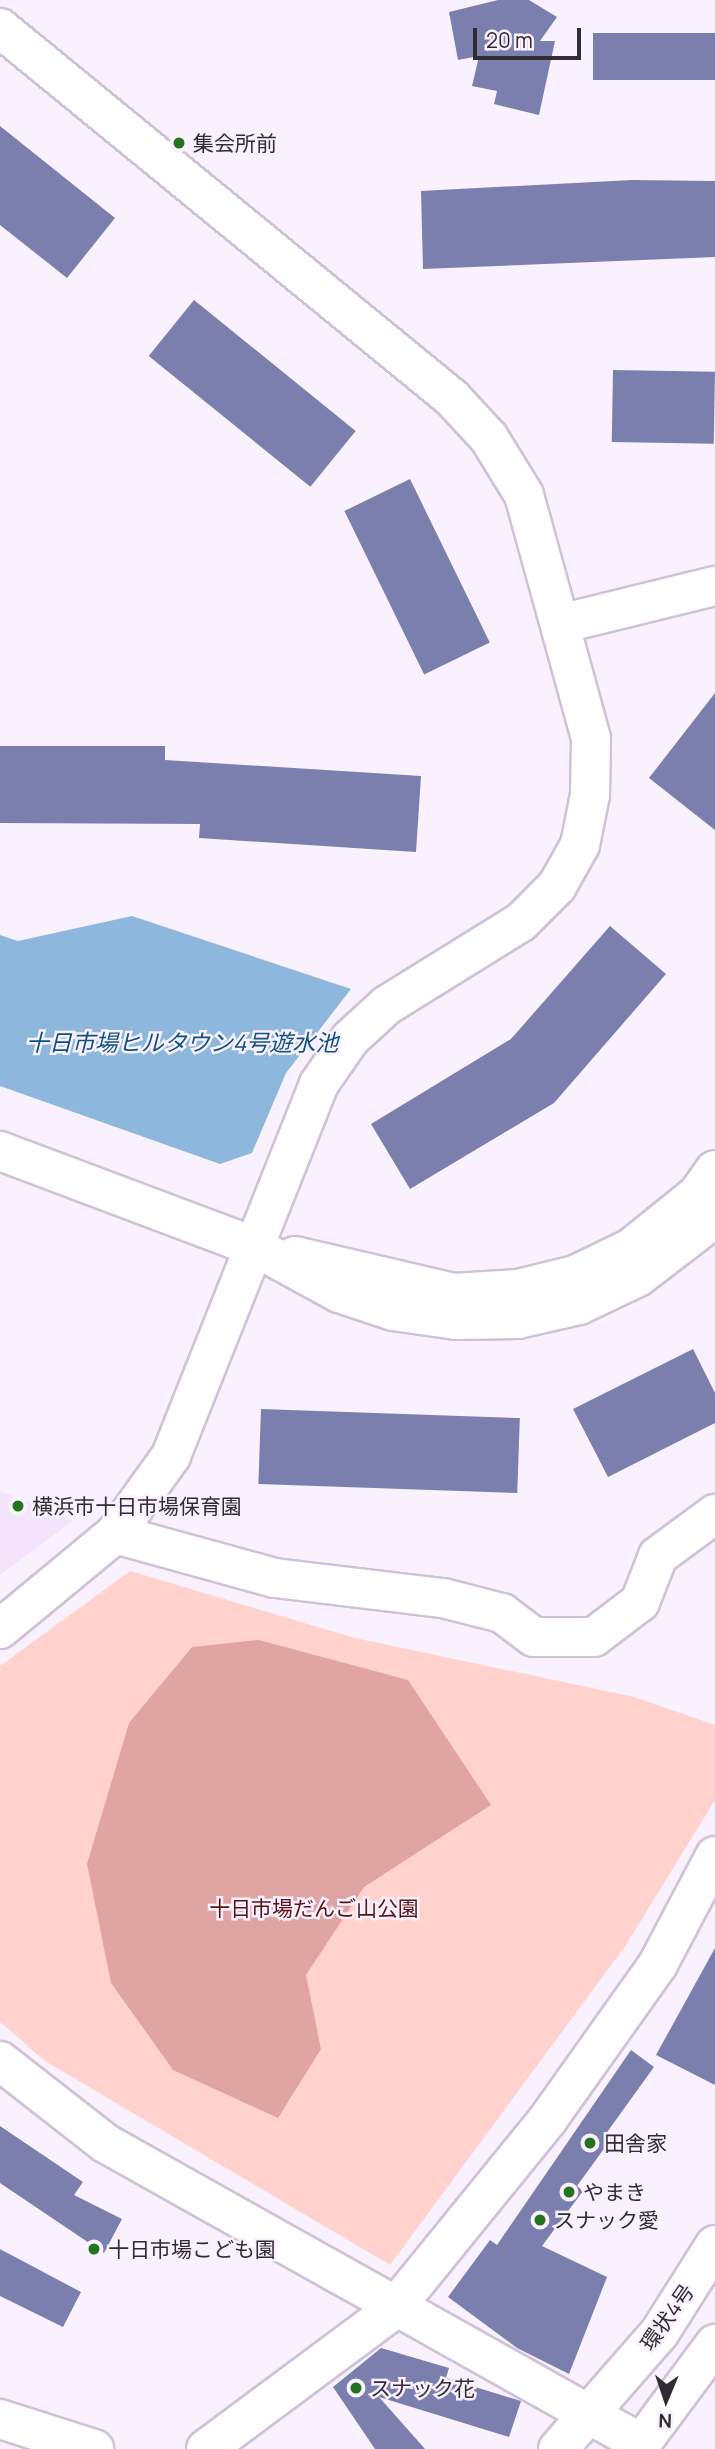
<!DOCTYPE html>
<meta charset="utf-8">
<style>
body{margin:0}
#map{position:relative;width:715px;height:2449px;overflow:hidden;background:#faf1fe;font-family:Manrope,"Noto Sans JP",sans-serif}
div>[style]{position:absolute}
.built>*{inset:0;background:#f3e4fb}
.green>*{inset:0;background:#ffd2ce}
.forest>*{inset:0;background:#e0a5a2}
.water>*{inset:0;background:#8db7dd}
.building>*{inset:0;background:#7b7fad;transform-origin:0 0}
.roads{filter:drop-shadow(2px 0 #d0c1d7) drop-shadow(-2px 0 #d0c1d7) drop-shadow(0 2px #d0c1d7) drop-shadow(0 -2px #d0c1d7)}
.minor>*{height:38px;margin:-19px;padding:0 19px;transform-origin:19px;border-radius:19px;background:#fff}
.major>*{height:38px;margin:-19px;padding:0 19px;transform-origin:19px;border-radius:19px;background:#fff}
.dots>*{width:19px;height:19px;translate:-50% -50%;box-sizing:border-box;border:4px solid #faf1fe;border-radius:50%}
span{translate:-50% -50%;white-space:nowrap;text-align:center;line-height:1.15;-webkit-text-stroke:5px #faf1fe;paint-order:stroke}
.poi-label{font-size:21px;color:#312b34}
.left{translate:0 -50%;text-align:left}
.park-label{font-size:21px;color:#581316}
.street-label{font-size:21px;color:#312b34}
.water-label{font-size:23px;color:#0f5281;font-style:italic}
.north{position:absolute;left:631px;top:2365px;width:70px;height:70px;-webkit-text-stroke:5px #faf1fe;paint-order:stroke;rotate:182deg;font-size:19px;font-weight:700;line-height:28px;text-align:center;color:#312b34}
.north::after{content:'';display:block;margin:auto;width:24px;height:32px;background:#312b34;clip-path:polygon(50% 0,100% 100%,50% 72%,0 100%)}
.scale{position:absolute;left:473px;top:28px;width:108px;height:32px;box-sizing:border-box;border:4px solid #312b34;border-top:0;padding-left:9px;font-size:21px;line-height:24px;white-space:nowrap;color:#312b34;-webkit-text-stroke:5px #faf1fe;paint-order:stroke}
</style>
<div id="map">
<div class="built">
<div style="clip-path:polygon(0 1491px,73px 1521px,0 1575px)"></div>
</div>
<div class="green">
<div style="clip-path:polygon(130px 1571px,355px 1638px,634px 1697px,715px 1725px,715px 1800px,626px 1945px,390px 2265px,45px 2061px,0 2022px,0 1666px)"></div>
</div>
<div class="forest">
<div style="clip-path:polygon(259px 1640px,408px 1680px,491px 1805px,364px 1887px,306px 1975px,321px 2049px,278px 2118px,173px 2070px,111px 1983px,87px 1864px,129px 1723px,192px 1647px)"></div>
</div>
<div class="water">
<div style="clip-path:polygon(132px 916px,351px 989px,286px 1073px,252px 1153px,220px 1164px,0 1086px,0 935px,18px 941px)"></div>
</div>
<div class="building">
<div style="clip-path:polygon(498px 0,529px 0,557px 17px,540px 41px,555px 41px,539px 115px,494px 104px,497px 91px,472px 86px,479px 56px,458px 60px,449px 12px)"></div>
<div style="left:715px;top:33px;width:47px;height:122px;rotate:90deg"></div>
<div style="clip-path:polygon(0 126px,115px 218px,67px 278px,0 225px)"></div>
<div style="clip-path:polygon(632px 180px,715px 181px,715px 257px,423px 269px,421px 191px)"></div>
<div style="left:194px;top:300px;width:208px;height:72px;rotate:39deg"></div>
<div style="left:613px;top:370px;width:102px;height:72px;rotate:1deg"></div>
<div style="left:410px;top:479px;width:182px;height:73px;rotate:64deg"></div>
<div style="clip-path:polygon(715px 693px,715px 830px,649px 778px)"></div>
<div style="clip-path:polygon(0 746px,165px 746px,165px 760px,421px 776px,416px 852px,199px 838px,200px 824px,0 823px)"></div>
<div style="clip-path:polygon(610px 926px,666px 974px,554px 1103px,410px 1189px,371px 1124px,511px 1039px)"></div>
<div style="clip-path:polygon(693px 1349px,715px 1393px,715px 1423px,608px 1477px,573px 1409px)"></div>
<div style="left:261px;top:1409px;width:259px;height:75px;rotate:2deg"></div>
<div style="clip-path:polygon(715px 1948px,715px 2085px,656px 2055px)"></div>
<div style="clip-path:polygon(631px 2050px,654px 2067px,605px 2135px,611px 2139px,577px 2186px,583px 2191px,542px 2246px,607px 2277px,569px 2374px,517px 2348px,448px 2297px,490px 2240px,497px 2245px)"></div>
<div style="clip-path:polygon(0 2126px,83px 2182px,74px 2195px,122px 2219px,104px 2253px,0 2183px)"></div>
<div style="clip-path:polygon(0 2249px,81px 2292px,63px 2327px,0 2296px)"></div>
<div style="clip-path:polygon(381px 2348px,449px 2368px,446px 2378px,521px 2401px,509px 2437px,379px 2397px,425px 2449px,375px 2449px,333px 2387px)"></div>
</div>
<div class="roads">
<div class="minor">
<div style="left:0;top:28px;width:584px;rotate:39.3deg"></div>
<div style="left:452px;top:398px;width:54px;rotate:47.2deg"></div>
<div style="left:489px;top:438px;width:67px;rotate:58.4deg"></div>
<div style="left:524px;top:495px;width:253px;rotate:74.6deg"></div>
<div style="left:591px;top:739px;width:56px;rotate:91deg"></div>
<div style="left:590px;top:795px;width:51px;rotate:101.3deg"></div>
<div style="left:580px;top:845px;width:47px;rotate:119.3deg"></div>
<div style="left:557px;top:886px;width:51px;rotate:135deg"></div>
<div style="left:521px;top:922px;width:158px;rotate:148.2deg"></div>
<div style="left:387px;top:1005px;width:50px;rotate:137.4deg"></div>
<div style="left:350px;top:1039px;width:55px;rotate:124.6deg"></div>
<div style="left:319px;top:1084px;width:400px;rotate:111.7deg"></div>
<div style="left:171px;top:1456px;width:96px;rotate:125.7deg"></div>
<div style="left:115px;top:1534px;width:149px;rotate:140.4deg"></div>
<div style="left:564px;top:623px;width:155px;rotate:-13.8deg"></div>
<div style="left:0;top:1151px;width:272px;rotate:20.6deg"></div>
<div style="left:255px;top:1247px;width:96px;rotate:28.7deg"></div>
<div style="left:339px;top:1293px;width:57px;rotate:18.4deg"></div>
<div style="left:393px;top:1311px;width:64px;rotate:8.1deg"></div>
<div style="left:456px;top:1320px;width:62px;rotate:-0.9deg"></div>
<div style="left:518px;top:1319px;width:63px;rotate:-12.9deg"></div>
<div style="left:579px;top:1305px;width:65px;rotate:-25.4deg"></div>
<div style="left:638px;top:1277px;width:97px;rotate:-37.5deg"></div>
<div style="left:295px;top:1256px;width:163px;rotate:13.1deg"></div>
<div style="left:454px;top:1293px;width:64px;rotate:-3.6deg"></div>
<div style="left:518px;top:1289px;width:59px;rotate:-13.8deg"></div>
<div style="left:575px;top:1275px;width:62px;rotate:-25.7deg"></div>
<div style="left:631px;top:1248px;width:86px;rotate:-38.9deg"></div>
<div style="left:698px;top:1194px;width:29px;rotate:-55deg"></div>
<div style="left:115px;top:1534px;width:166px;rotate:15.4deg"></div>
<div style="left:275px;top:1578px;width:169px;rotate:6.8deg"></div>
<div style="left:443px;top:1598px;width:61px;rotate:14.3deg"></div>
<div style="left:502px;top:1613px;width:40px;rotate:37deg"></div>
<div style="left:534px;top:1637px;width:60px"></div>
<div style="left:594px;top:1637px;width:58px;rotate:-37.3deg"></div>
<div style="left:640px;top:1602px;width:49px;rotate:-68.6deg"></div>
<div style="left:658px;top:1556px;width:71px;rotate:-36.4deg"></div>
<div style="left:0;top:2061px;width:133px;rotate:38deg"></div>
<div style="left:105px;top:2143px;width:616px;rotate:29.27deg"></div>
<div style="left:0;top:2419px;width:99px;rotate:17.7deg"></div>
<div style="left:206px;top:2449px;width:233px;rotate:-36.6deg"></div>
<div style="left:393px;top:2310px;width:246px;rotate:-50.9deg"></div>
<div style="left:548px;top:2119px;width:190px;rotate:-54.6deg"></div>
<div style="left:658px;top:1964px;width:122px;rotate:-62.2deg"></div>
</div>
<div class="major">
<div style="left:558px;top:2449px;width:155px;rotate:-48.9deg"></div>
<div style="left:660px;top:2332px;width:103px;rotate:-57.7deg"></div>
<div style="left:637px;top:2449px;width:131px;rotate:-53.4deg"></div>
</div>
</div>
<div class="dots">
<div style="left:179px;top:143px;background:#22741d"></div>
<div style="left:18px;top:1506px;background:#22741d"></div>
<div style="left:590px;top:2143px;background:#22741d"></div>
<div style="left:569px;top:2192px;background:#22741d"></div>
<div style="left:540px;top:2220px;background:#22741d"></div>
<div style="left:94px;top:2249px;background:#22741d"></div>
<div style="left:356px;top:2388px;background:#22741d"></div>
</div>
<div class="poi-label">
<span class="left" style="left:193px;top:143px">集会所前</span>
<span class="left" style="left:32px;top:1506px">横浜市十日市場保育園</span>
<span class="left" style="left:604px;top:2143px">田舎家</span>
<span class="left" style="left:583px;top:2192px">やまき</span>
<span class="left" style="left:554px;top:2220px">スナック愛</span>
<span class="left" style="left:108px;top:2249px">十日市場こども園</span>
<span class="left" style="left:370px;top:2388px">スナック花</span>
</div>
<div class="park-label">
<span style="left:314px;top:1908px">十日市場だんご山公園</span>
</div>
<div class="street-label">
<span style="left:667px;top:2317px;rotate:-55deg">環状4号</span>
</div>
<div class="water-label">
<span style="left:182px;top:1042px">十日市場ヒルタウン4号遊水池</span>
</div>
<div class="north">N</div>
<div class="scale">20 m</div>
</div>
